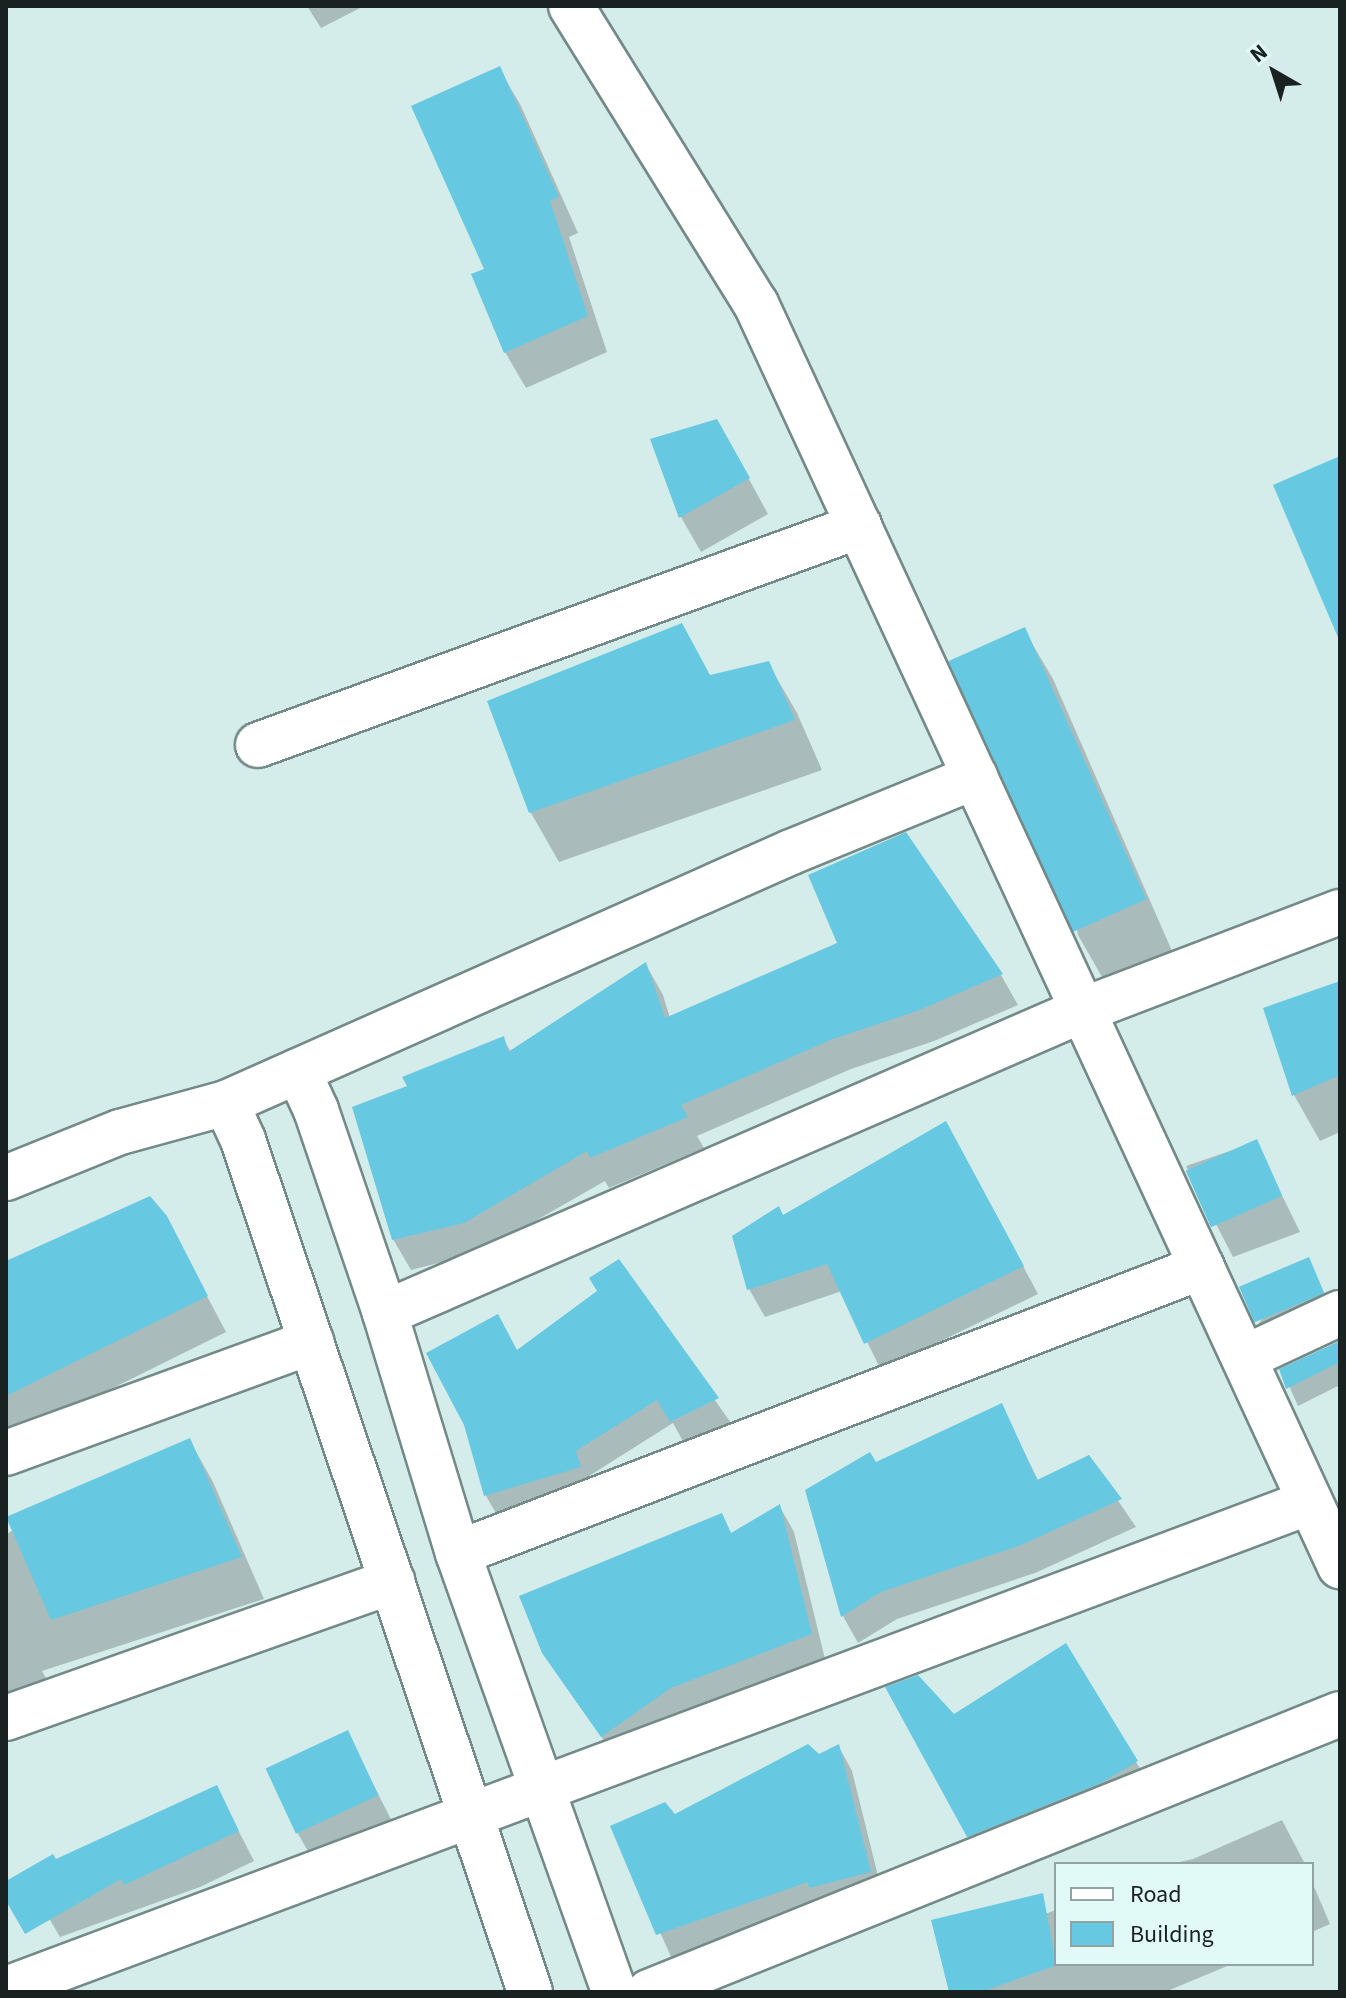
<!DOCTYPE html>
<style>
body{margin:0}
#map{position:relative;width:1346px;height:1998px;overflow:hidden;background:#d4ecea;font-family:"Source Sans 3",sans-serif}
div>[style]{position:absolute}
.shadow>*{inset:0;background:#0003}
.building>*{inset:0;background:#67c8e2;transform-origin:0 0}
.roads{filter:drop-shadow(2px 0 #738a88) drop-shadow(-2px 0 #738a88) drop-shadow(0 2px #738a88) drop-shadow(0 -2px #738a88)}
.minor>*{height:44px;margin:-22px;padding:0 22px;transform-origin:22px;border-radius:22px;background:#fff}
span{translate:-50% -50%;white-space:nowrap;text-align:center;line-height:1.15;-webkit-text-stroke:8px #e1faf8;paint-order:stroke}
.frame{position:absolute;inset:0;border:8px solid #192221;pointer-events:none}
.legend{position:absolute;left:1054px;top:1862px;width:260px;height:104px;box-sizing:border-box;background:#e1faf8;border:2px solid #91a4a2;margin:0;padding:10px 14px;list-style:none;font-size:24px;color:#192221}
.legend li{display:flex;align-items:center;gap:16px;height:40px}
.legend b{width:40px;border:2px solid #91a4a2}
.north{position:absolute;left:1234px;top:32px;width:80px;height:80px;-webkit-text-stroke:6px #e1faf8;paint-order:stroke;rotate:321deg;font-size:22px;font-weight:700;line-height:32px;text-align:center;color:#192221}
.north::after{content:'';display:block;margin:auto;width:28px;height:36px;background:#192221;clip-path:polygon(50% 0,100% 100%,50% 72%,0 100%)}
</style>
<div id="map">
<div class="shadow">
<div style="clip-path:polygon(307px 6px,364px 6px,321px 28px)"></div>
<div style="clip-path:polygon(499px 69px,520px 104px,578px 233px,569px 237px,607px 352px,526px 388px,505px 352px,473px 276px,487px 270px)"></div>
<div style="clip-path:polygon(653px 440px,737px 457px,768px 514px,701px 552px,681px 517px)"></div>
<div style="clip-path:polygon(1024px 630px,1053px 679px,1172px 951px,1106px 984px,1078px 935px)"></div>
<div style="clip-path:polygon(768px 663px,797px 713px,822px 770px,559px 862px,531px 813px,489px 702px,710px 677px)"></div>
<div style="clip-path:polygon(646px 965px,663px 995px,670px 1018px,1001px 975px,1018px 1005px,934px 1041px,851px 1069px,697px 1136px,704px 1148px,609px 1188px,605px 1181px,481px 1252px,411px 1270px,393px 1239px,410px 1087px,503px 1038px,511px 1052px)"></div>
<div style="clip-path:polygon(1340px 983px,1340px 1132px,1320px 1141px,1294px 1095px)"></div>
<div style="clip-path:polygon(1256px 1142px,1300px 1232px,1233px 1257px,1186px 1166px)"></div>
<div style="clip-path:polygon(961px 1150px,1038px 1294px,881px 1370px,842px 1291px,765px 1317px,749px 1289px,734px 1237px)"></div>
<div style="clip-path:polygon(165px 1217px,226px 1332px,6px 1441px,6px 1263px)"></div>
<div style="clip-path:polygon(1308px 1260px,1332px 1311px,1270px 1341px,1259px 1323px)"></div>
<div style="clip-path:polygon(618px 1262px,731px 1423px,685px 1445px,673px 1423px,589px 1476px,593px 1491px,500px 1520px,486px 1496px,466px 1425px,517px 1352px,600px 1292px)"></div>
<div style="clip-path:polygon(1340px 1343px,1340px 1385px,1298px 1406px,1282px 1370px)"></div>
<div style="clip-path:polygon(1001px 1405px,1039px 1482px,1089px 1458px,1136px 1527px,1035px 1573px,897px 1619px,858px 1643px,843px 1616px,875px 1465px)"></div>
<div style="clip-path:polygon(190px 1441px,213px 1482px,264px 1599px,42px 1671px,51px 1687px,6px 1703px,6px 1534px)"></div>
<div style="clip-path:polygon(780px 1507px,794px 1532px,825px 1659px,685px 1713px,617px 1760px,544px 1652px,721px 1516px,732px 1535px)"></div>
<div style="clip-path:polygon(1065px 1646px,1147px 1780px,976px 1849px,965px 1831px,953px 1717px)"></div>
<div style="clip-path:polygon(347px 1733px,397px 1831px,317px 1867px,297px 1832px)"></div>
<div style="clip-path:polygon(839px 1747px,852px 1771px,883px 1896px,822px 1906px,672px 1959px,613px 1827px,674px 1816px)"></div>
<div style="clip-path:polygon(216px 1787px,254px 1861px,200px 1887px,60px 1937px,43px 1908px)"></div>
<div style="clip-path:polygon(1282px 1820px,1305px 1864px,1171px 1864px,1193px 1859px)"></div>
<div style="clip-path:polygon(1312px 1882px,1330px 1924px,1312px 1932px)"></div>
<div style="clip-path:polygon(1056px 1910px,1056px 1964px,1232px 1964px,1165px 1992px,951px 1992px,941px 1951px)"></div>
</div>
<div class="building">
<div style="clip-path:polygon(500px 66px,559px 197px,550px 201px,588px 316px,504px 353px,471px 274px,484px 269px,411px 106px)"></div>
<div style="clip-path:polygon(717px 419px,750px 478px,679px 518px,650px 439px)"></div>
<div style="clip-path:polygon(1340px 456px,1340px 642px,1273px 485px)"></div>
<div style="clip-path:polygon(682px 623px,710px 675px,769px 661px,795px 720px,529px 813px,487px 701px)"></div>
<div style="left:1025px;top:627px;width:298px;height:84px;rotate:66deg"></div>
<div style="clip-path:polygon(906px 832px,1003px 974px,917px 1011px,833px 1039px,681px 1105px,688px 1117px,590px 1158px,587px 1151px,464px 1223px,392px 1240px,352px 1107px,407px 1086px,402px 1077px,504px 1036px,508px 1052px,646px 962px,665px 1018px,837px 943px,808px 875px)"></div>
<div style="clip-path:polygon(1340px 981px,1340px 1075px,1292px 1096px,1263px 1008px)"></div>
<div style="clip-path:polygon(946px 1121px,1024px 1266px,864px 1344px,827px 1264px,747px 1290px,732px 1236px,779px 1206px,783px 1215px)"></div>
<div style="left:1257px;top:1139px;width:62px;height:78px;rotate:66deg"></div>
<div style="clip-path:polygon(150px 1196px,167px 1216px,208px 1296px,6px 1396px,6px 1261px)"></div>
<div style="left:1309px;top:1257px;width:39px;height:76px;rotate:67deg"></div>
<div style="clip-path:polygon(619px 1259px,719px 1398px,670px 1422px,657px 1400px,576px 1451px,581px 1467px,484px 1496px,464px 1425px,426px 1353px,498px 1314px,517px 1350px,597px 1291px,589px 1278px)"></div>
<div style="clip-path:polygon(1340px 1341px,1340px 1362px,1286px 1389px,1279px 1369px)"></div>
<div style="clip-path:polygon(1002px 1403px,1037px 1480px,1089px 1455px,1122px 1499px,1019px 1546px,881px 1592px,841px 1617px,805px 1490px,870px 1452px,876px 1462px)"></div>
<div style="clip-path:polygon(190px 1438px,242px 1557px,51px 1620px,6px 1517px)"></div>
<div style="clip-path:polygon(780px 1504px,812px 1634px,671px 1688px,601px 1737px,542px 1653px,519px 1596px,722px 1513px,731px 1533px)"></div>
<div style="clip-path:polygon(1066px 1643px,1138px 1761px,1101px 1783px,967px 1837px,885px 1687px,918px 1675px,954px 1714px)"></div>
<div style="left:348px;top:1730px;width:72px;height:91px;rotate:65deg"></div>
<div style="clip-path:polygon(808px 1744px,819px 1754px,839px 1744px,871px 1872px,809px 1888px,808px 1882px,656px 1935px,610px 1826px,665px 1802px,675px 1814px)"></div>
<div style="clip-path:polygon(217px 1785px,239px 1831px,124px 1885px,121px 1879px,25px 1934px,6px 1901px,6px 1881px,53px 1854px,56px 1859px)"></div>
<div style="clip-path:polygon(1043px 1893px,1056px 1964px,1060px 1964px,981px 1992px,949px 1992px,931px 1920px)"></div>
</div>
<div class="roads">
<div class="minor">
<div style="left:571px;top:6px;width:351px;rotate:58.2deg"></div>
<div style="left:756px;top:304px;width:1391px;rotate:65.17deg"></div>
<div style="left:258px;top:745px;width:640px;rotate:-20.02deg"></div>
<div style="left:298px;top:1071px;width:43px;rotate:65.2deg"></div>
<div style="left:316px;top:1110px;width:214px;rotate:71.2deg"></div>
<div style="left:385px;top:1313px;width:251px;rotate:73.1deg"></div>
<div style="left:458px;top:1553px;width:466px;rotate:70.4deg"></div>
<div style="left:226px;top:1103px;width:41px;rotate:65.3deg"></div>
<div style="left:243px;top:1140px;width:899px;rotate:71.38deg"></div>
<div style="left:6px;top:1178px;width:123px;rotate:-22deg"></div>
<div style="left:120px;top:1132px;width:110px;rotate:-15.3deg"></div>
<div style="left:226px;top:1103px;width:618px;rotate:-23.95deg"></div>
<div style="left:791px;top:852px;width:199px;rotate:-22.2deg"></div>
<div style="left:385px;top:1313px;width:761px;rotate:-23.47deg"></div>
<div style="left:1083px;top:1010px;width:275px;rotate:-20.9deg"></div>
<div style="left:1244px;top:1358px;width:106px;rotate:-25.1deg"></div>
<div style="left:6px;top:1453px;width:325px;rotate:-20deg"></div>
<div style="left:458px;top:1553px;width:797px;rotate:-21.03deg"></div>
<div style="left:6px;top:1718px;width:410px;rotate:-19.5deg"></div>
<div style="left:6px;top:1989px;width:1392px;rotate:-20.48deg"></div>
<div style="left:649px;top:1992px;width:745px;rotate:-21.92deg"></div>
</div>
</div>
<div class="frame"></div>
<ul class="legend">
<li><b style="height:10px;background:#fff"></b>Road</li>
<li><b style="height:22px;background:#67c8e2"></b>Building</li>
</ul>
<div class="north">N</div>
</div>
